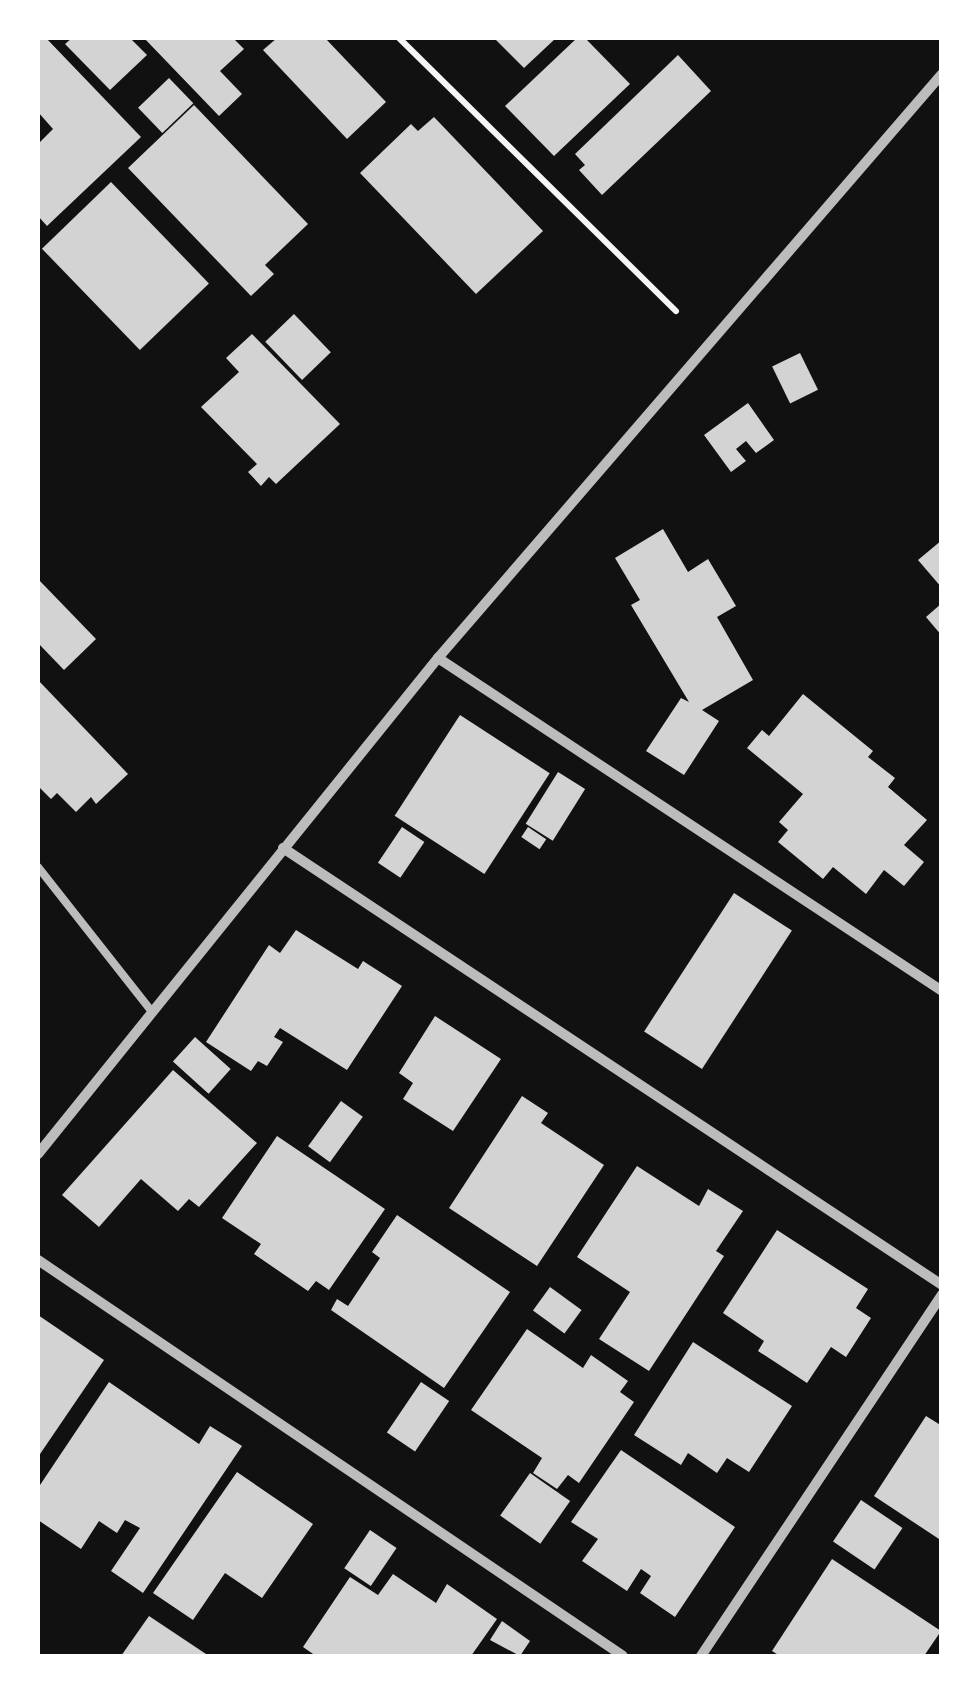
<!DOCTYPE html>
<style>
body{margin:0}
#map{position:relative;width:979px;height:1694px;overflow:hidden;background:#111;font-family:"Golos Text",sans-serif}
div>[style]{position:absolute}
.building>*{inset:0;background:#d3d3d3;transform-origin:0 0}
.path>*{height:6px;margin:-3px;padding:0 3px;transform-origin:3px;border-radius:3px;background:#f5f5f5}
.service>*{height:8px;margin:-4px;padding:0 4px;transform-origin:4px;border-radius:4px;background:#bcbcbc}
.minor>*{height:10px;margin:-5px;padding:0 5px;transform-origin:5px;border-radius:5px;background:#bcbcbc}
span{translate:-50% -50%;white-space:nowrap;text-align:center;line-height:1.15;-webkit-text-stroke:10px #fff;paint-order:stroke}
.frame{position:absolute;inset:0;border:40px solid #fff;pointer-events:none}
</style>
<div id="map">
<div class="building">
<div style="clip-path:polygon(38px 38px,46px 38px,141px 137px,47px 226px,38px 216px,38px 144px,53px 129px,38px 112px)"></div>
<div style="clip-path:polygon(72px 38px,130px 38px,147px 55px,110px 90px,65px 44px)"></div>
<div style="clip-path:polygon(144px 38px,233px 38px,244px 49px,220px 71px,242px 94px,219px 116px)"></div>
<div style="clip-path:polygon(277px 38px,325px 38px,386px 102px,347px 139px,263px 50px)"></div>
<div style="clip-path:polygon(494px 38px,556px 38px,524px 68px)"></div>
<div style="clip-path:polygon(577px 38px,585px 38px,630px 84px,554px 156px,505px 106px)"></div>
<div style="clip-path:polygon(678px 55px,711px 91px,602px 195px,579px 170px,585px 165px,575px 154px)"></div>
<div style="left:169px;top:78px;width:35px;height:43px;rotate:46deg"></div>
<div style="clip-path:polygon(194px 105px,308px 224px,265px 265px,274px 274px,251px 296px,128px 168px)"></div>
<div style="clip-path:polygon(434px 117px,543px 231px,476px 294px,360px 173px,411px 124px,418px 131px)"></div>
<div style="left:111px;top:182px;width:141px;height:96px;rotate:46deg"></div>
<div style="left:294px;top:314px;width:53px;height:40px;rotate:46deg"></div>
<div style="clip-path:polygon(252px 334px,340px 424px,276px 484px,269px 477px,261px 486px,248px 472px,257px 464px,201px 407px,239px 372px,226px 358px)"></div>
<div style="left:800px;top:353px;width:41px;height:31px;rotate:64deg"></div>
<div style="clip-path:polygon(748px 403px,774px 440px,756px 453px,746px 441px,736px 449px,746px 461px,731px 472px,704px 435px)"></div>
<div style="clip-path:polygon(663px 529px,688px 572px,708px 559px,736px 606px,717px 617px,753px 680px,702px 710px,719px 721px,684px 775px,646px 751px,681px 698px,689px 702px,631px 605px,640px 600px,615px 558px)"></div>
<div style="clip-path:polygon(942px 540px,942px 588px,918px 560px)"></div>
<div style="clip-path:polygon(38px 579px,96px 639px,64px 670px,38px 643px)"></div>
<div style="clip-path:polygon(942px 603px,942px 636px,926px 617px)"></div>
<div style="clip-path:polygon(38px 680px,128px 774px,96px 804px,91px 797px,76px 812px,57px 793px,51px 799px,38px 786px)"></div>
<div style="clip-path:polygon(803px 694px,873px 751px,868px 757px,895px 778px,888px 787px,927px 820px,904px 845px,924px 862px,904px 886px,884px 870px,866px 894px,833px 867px,823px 879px,778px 842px,788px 830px,779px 822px,803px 794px,747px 748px,762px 730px,769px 736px)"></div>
<div style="left:460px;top:715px;width:107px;height:120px;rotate:33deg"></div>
<div style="left:558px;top:772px;width:32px;height:61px;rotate:32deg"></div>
<div style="left:402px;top:827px;width:27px;height:43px;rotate:34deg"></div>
<div style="left:528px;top:827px;width:22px;height:12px;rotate:34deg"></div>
<div style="left:734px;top:893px;width:69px;height:165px;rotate:33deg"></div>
<div style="clip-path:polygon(296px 930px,358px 969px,363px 961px,402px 986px,347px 1070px,280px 1028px,274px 1037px,283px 1042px,267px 1066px,258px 1061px,251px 1071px,206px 1042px,269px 945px,280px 953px)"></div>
<div style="clip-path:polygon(435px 1016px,501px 1059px,453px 1131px,403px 1099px,413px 1083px,399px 1073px)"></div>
<div style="left:195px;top:1037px;width:48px;height:33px;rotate:42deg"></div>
<div style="clip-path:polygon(173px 1070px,257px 1143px,199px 1207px,189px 1199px,178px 1211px,141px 1179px,99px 1227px,62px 1195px)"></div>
<div style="clip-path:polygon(522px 1096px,548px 1113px,541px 1123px,604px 1165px,537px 1266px,449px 1208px)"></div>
<div style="left:341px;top:1101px;width:27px;height:56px;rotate:36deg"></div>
<div style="clip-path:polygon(277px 1136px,385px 1209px,329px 1290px,316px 1281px,308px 1291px,254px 1254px,261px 1244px,222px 1218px)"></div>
<div style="clip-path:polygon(637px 1166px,699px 1206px,708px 1189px,743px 1211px,716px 1251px,724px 1256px,649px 1371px,599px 1339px,630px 1292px,577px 1257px)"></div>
<div style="clip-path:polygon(397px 1215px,510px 1292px,444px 1388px,331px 1310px,337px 1299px,348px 1306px,380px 1258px,372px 1252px)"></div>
<div style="clip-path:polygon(777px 1230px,868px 1289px,856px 1308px,871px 1318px,846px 1357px,831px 1347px,807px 1383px,758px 1351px,764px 1341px,723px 1313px)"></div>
<div style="left:550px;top:1287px;width:39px;height:29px;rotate:36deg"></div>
<div style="clip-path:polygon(38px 1315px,104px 1360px,38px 1457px)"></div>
<div style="clip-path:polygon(527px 1329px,583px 1368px,591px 1355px,628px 1381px,620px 1392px,634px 1402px,579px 1483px,568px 1475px,557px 1489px,533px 1473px,542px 1458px,471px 1410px)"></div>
<div style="clip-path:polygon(693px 1342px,792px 1406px,749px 1472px,727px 1458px,717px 1473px,688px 1453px,681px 1465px,634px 1435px)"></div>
<div style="clip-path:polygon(109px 1382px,199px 1444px,210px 1426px,242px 1446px,143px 1593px,111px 1571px,140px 1528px,125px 1520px,117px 1533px,99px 1521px,81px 1549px,38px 1520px,38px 1488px)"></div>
<div style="left:421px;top:1382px;width:34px;height:61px;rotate:34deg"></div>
<div style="clip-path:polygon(926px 1416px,942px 1426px,942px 1541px,874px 1496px)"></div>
<div style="clip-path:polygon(621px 1450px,735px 1527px,675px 1617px,640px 1593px,651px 1576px,641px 1569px,627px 1591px,582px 1561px,598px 1539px,571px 1522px)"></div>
<div style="clip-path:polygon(237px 1472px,313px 1524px,262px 1598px,225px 1573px,193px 1620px,153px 1593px)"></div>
<div style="left:530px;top:1473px;width:49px;height:52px;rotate:35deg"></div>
<div style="left:861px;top:1500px;width:50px;height:50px;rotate:34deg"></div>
<div style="left:370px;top:1530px;width:32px;height:46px;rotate:34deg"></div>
<div style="clip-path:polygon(832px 1559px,941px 1631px,924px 1656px,780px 1656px,772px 1651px)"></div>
<div style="clip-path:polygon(393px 1574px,436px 1603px,447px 1584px,497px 1619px,471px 1656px,316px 1656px,303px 1647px,350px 1577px,378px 1595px)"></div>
<div style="clip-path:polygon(149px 1616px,209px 1656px,121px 1656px)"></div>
<div style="clip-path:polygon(502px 1621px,530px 1641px,520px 1656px,490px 1640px)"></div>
</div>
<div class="path">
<div style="left:399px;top:38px;width:389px;rotate:44.6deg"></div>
</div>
<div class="service">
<div style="left:38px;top:867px;width:184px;rotate:51.8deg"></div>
</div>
<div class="minor">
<div style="left:438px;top:658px;width:604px;rotate:33.45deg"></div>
<div style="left:283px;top:848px;width:791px;rotate:33.55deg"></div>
<div style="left:38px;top:1154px;width:637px;rotate:-51.12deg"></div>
<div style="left:438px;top:658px;width:771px;rotate:-49.21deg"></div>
<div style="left:38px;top:1260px;width:706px;rotate:34.09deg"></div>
<div style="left:701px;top:1656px;width:435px;rotate:-56.3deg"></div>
</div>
<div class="frame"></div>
</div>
